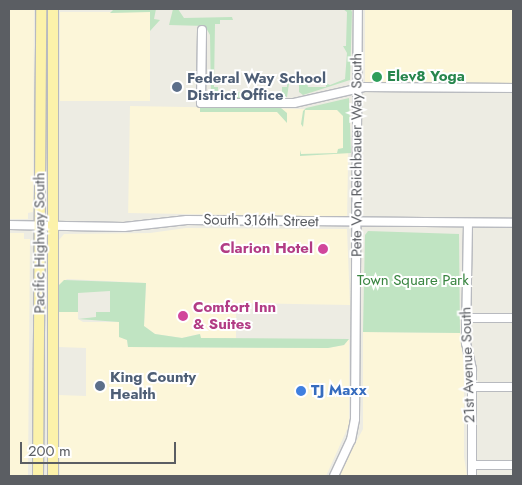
<!DOCTYPE html>
<style>
body{margin:0}
#map{position:relative;width:522px;height:485px;overflow:hidden;background:#edece3;font-family:Jost,sans-serif}
div>[style]{position:absolute}
.commercial>*{inset:0;background:#fcf6d9;transform-origin:0 0}
.green>*{inset:0;background:#c0e4c2}
.roads{filter:drop-shadow(1px 0 #b8babf) drop-shadow(-1px 0 #b8babf) drop-shadow(0 1px #b8babf) drop-shadow(0 -1px #b8babf)}
.minor>*{height:8px;margin:-4px;padding:0 4px;transform-origin:4px;border-radius:4px;background:#fff}
.major>*{height:10px;margin:-5px;padding:0 5px;transform-origin:5px;border-radius:5px;background:#fcf2aa}
.dots>*{width:14px;height:14px;translate:-50% -50%;box-sizing:border-box;border:2px solid #fff;border-radius:50%}
span{translate:-50% -50%;white-space:nowrap;text-align:center;line-height:1.15;-webkit-text-stroke:4px #fff;paint-order:stroke}
.leisure-label{font-size:15px;color:#27864d;font-weight:700}
.left{translate:0 -50%;text-align:left}
.service-label{font-size:15px;color:#4e5e75;font-weight:700}
.street-label{font-size:15px;color:#5b5e63}
.hotel-label{font-size:15px;color:#b23c85;font-weight:700}
.right{translate:-100% -50%;text-align:right}
.park-label{font-size:15px;color:#398540}
.shop-label{font-size:15px;color:#366cbe;font-weight:700}
.frame{position:absolute;inset:0;border:10px solid #5b5e63;pointer-events:none}
.scale{position:absolute;left:20px;top:442px;width:156px;height:22px;box-sizing:border-box;border:2px solid #5b5e63;border-top:0;padding-left:6px;font-size:15px;line-height:18px;white-space:nowrap;color:#5b5e63;-webkit-text-stroke:4px #fff;paint-order:stroke}
</style>
<div id="map">
<div class="commercial">
<div style="clip-path:polygon(9px 9px,34px 9px,33px 212px,28px 213px,28px 219px,9px 219px)"></div>
<div style="left:365px;top:9px;width:148px;height:77px"></div>
<div style="left:60px;top:12px;width:90px;height:89px"></div>
<div style="left:130px;top:106px;width:219px;height:107px;rotate:1deg"></div>
<div style="clip-path:polygon(186px 228px,347px 229px,350px 305px,236px 303px,236px 338px,200px 338px,199px 334px,182px 338px,155px 334px,144px 326px,146px 283px,67px 279px,59px 285px,59px 240px,64px 234px,150px 233px)"></div>
<div style="clip-path:polygon(9px 233px,24px 233px,24px 239px,30px 239px,28px 476px,9px 476px)"></div>
<div style="clip-path:polygon(58px 312px,78px 312px,78px 319px,83px 322px,119px 322px,119px 336px,127px 340px,128px 347px,327px 348px,344px 345px,349px 339px,349px 425px,326px 476px,60px 476px,59px 395px,86px 396px,86px 348px,59px 347px)"></div>
<div style="clip-path:polygon(363px 332px,460px 333px,464px 368px,464px 457px,467px 476px,338px 476px,363px 429px)"></div>
</div>
<div class="green">
<div style="clip-path:polygon(114px 9px,156px 9px,154px 19px,160px 20px,150px 31px,150px 12px,110px 13px)"></div>
<div style="clip-path:polygon(173px 9px,178px 9px,184px 18px,232px 17px,233px 20px,220px 20px,220px 24px,215px 24px,214px 87px,218px 87px,218px 93px,242px 92px,243px 89px,248px 89px,248px 99px,211px 97px,210px 35px,205px 26px,169px 25px)"></div>
<div style="clip-path:polygon(343px 9px,351px 9px,352px 12px,350px 80px,303px 95px,299px 92px,299px 77px,307px 76px,303px 82px,307px 83px,308px 87px,326px 87px,326px 83px,330px 85px,345px 79px,347px 53px,343px 46px,346px 46px,347px 12px)"></div>
<div style="clip-path:polygon(287px 77px,290px 77px,287px 97px,254px 98px,254px 89px,257px 92px,282px 92px,282px 87px,287px 87px)"></div>
<div style="clip-path:polygon(349px 98px,351px 153px,300px 156px,300px 150px,301px 154px,337px 153px,338px 149px,343px 148px,343px 116px,337px 110px,305px 110px,303px 127px,301px 124px,303px 111px,306px 108px)"></div>
<div style="clip-path:polygon(200px 108px,281px 108px,287px 113px,287px 123px,277px 112px,200px 112px)"></div>
<div style="clip-path:polygon(368px 231px,459px 234px,460px 333px,363px 332px,365px 235px)"></div>
<div style="clip-path:polygon(64px 280px,146px 283px,144px 326px,155px 334px,182px 338px,200px 334px,201px 338px,349px 339px,344px 345px,328px 348px,128px 347px,127px 340px,119px 337px,119px 322px,78px 319px,96px 317px,96px 312px,110px 312px,110px 291px,78px 293px,78px 312px,58px 312px,59px 285px)"></div>
</div>
<div class="roads">
<div class="minor">
<div style="left:202px;top:30px;width:73px;rotate:90.8deg"></div>
<div style="left:201px;top:103px;width:93px"></div>
<div style="left:294px;top:103px;width:73px;rotate:-12.7deg"></div>
<div style="left:365px;top:87px;width:148px;rotate:0.4deg"></div>
<div style="left:468px;top:223px;width:120px;rotate:91deg"></div>
<div style="left:466px;top:343px;width:27px;rotate:77deg"></div>
<div style="left:472px;top:369px;width:107px;rotate:90deg"></div>
<div style="left:9px;top:225px;width:115px;rotate:1deg"></div>
<div style="left:124px;top:227px;width:63px;rotate:-6.3deg"></div>
<div style="left:187px;top:220px;width:326px;rotate:0.5deg"></div>
<div style="left:466px;top:318px;width:47px"></div>
<div style="left:472px;top:387px;width:41px"></div>
<div style="left:472px;top:465px;width:41px"></div>
<div style="left:334px;top:476px;width:40px;rotate:-65deg"></div>
<div style="left:351px;top:440px;width:21px;rotate:-79deg"></div>
<div style="left:355px;top:419px;width:410px;rotate:-89.6deg"></div>
</div>
<div class="major">
<div style="left:53px;top:9px;width:467px;rotate:90deg"></div>
<div style="left:38px;top:476px;width:467px;rotate:-89.6deg"></div>
</div>
</div>
<div class="dots">
<div style="left:377px;top:77px;background:#2e9e5b"></div>
<div style="left:177px;top:87px;background:#5c6f8a"></div>
<div style="left:323px;top:249px;background:#d1479c"></div>
<div style="left:183px;top:316px;background:#d1479c"></div>
<div style="left:100px;top:386px;background:#5c6f8a"></div>
<div style="left:301px;top:391px;background:#3f7fe0"></div>
</div>
<div class="leisure-label">
<span class="left" style="left:387px;top:77px">Elev8 Yoga</span>
</div>
<div class="service-label">
<span class="left" style="left:187px;top:87px">Federal Way School<br>District Office</span>
<span class="left" style="left:110px;top:386px">King County<br>Health</span>
</div>
<div class="street-label">
<span style="left:357px;top:155px;rotate:-90deg">Pete Von Reichbauer Way South</span>
<span style="left:261px;top:221px;rotate:1deg">South 316th Street</span>
<span style="left:40px;top:243px;rotate:-90deg">Pacific Highway South</span>
<span style="left:468px;top:365px;rotate:-92deg">21st Avenue South</span>
</div>
<div class="hotel-label">
<span class="right" style="left:313px;top:249px">Clarion Hotel</span>
<span class="left" style="left:193px;top:316px">Comfort Inn<br>&amp; Suites</span>
</div>
<div class="park-label">
<span style="left:413px;top:281px">Town Square Park</span>
</div>
<div class="shop-label">
<span class="left" style="left:311px;top:391px">TJ Maxx</span>
</div>
<div class="frame"></div>
<div class="scale">200 m</div>
</div>
